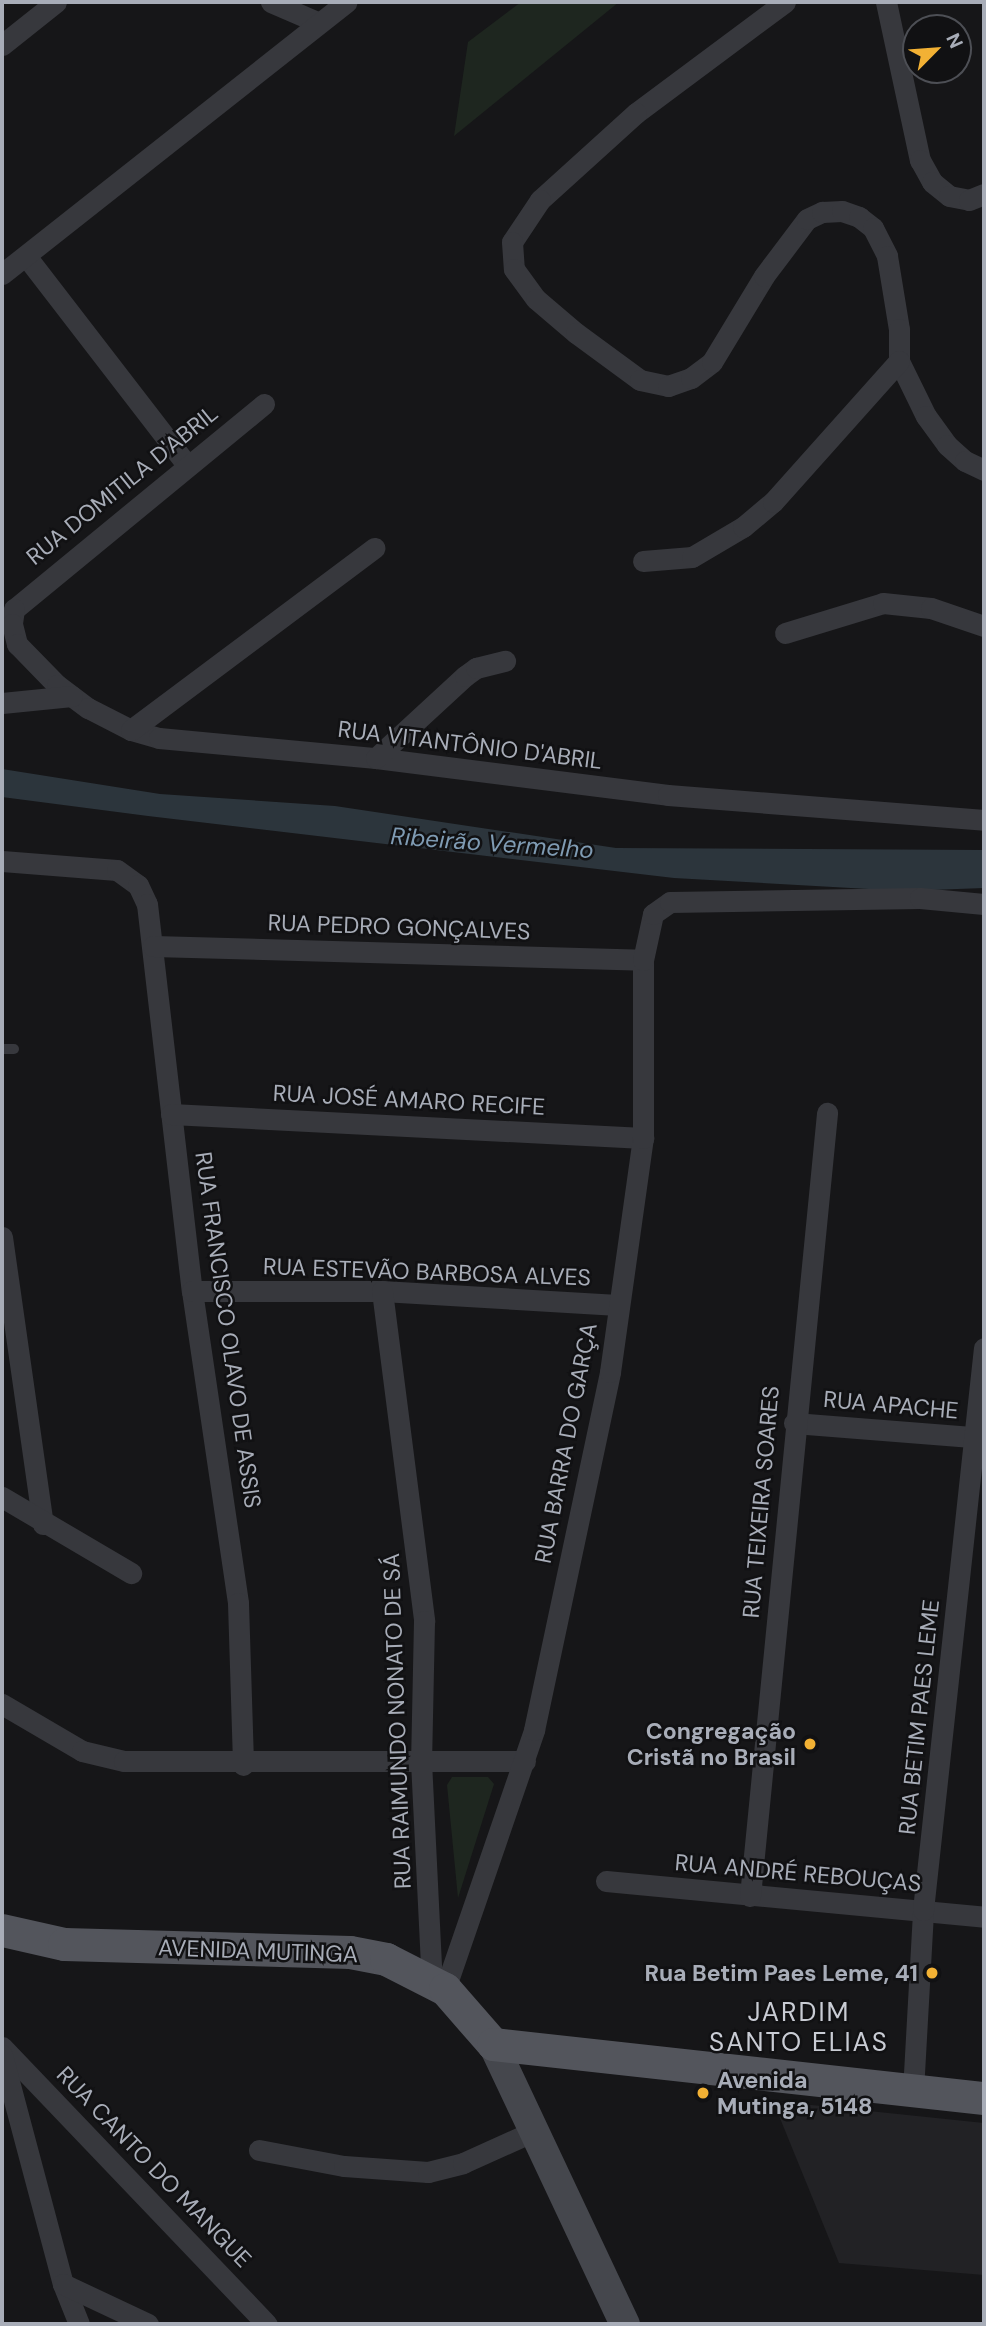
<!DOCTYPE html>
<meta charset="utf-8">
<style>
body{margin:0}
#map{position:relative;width:986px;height:2326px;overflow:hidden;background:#161618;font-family:"DM Sans",sans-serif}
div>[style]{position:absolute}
.built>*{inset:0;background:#222225}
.green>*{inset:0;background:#1e261f}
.water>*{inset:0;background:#2c353c}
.service>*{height:10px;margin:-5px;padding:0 5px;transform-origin:5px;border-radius:5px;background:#37383d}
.minor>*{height:21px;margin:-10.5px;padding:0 10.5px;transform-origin:10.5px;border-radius:10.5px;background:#37383d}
.secondary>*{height:30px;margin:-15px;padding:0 15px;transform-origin:15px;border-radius:15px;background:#45474d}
.primary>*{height:33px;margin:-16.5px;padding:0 16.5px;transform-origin:16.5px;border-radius:16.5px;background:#53555c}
.dots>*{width:19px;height:19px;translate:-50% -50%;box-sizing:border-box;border:4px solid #111113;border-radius:50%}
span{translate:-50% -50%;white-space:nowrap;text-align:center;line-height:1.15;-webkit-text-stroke:5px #111113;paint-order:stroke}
.street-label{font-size:23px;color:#a8adb8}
.poi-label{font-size:23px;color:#a8adb8;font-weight:700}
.right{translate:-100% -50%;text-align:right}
.left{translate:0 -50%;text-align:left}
.water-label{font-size:24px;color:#7f9bb3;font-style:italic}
.quarter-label{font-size:26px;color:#c9ccd4;letter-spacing:2px}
.frame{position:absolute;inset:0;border:4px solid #a8adb8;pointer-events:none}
.north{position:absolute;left:902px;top:14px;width:70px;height:70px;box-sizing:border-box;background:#111113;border:2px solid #4d4f55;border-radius:50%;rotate:65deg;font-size:19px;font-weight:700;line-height:28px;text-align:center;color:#a8adb8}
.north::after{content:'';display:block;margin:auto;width:24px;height:32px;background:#f2b134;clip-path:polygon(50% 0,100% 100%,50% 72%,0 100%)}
</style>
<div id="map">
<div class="built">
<div style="clip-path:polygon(773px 2101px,984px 2123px,984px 2275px,839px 2263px)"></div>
</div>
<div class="green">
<div style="clip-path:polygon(521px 2px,619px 2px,454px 136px,468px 42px)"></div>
<div style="clip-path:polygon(452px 1777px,488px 1777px,494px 1784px,458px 1898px,447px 1785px)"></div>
</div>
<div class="water">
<div style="clip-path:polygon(2px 769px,160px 794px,335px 806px,616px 848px,984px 850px,984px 888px,904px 891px,674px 878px,148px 816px,2px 797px)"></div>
</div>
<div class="service">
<div style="left:2px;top:1049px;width:12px"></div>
</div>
<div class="minor">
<div style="left:271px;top:2px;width:50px;rotate:23.5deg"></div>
<div style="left:785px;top:2px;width:186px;rotate:143.3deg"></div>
<div style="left:636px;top:113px;width:130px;rotate:137.8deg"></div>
<div style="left:540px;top:200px;width:50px;rotate:123.7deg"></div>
<div style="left:512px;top:242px;width:27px;rotate:86deg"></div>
<div style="left:514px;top:269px;width:37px;rotate:54deg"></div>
<div style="left:536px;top:299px;width:52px;rotate:40.4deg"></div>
<div style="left:576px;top:333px;width:79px;rotate:36.3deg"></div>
<div style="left:640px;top:380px;width:29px;rotate:12deg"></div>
<div style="left:668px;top:386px;width:24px;rotate:-19deg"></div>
<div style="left:691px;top:378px;width:26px;rotate:-37deg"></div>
<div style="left:712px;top:362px;width:100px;rotate:-58.8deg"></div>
<div style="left:764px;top:276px;width:71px;rotate:-53deg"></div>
<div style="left:807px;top:219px;width:17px;rotate:-25deg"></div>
<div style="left:822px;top:212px;width:20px;rotate:-3deg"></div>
<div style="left:842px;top:211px;width:18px;rotate:19deg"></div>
<div style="left:859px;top:217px;width:18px;rotate:38deg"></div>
<div style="left:873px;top:228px;width:31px;rotate:63deg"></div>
<div style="left:887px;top:256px;width:74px;rotate:80.7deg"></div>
<div style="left:899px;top:329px;width:32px;rotate:90deg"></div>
<div style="left:899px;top:361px;width:61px;rotate:63.9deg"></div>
<div style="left:926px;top:416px;width:36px;rotate:54deg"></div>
<div style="left:947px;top:445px;width:24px;rotate:42deg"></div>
<div style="left:965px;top:461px;width:21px;rotate:25deg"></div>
<div style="left:886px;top:2px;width:162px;rotate:77.9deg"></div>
<div style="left:920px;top:160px;width:25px;rotate:61deg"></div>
<div style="left:932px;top:182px;width:22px;rotate:39deg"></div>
<div style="left:949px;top:196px;width:20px;rotate:11deg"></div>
<div style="left:969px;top:200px;width:16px;rotate:-22deg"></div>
<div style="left:2px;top:45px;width:69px;rotate:-38.5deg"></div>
<div style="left:26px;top:256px;width:265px;rotate:52.4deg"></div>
<div style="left:2px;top:274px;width:439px;rotate:-38.3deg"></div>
<div style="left:264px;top:404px;width:323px;rotate:140.6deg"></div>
<div style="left:14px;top:609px;width:15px;rotate:98deg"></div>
<div style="left:12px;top:624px;width:21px;rotate:76deg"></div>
<div style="left:17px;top:644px;width:57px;rotate:45.7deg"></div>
<div style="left:57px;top:685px;width:39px;rotate:37deg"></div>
<div style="left:88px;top:708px;width:48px;rotate:27.1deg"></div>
<div style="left:131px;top:730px;width:29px;rotate:16deg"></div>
<div style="left:159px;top:738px;width:218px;rotate:5.3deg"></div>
<div style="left:376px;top:758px;width:294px;rotate:7.2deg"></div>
<div style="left:668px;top:795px;width:317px;rotate:4.5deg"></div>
<div style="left:643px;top:561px;width:49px;rotate:-4.7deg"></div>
<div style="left:692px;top:557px;width:59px;rotate:-30.5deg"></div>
<div style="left:743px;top:527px;width:39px;rotate:-40deg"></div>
<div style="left:773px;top:502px;width:189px;rotate:-48.2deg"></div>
<div style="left:785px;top:633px;width:102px;rotate:-17deg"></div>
<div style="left:883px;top:603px;width:48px;rotate:5.9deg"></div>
<div style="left:931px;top:608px;width:56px;rotate:18.8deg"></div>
<div style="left:2px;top:703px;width:70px;rotate:-5.7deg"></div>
<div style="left:131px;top:730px;width:304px;rotate:-36.8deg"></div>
<div style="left:376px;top:758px;width:121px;rotate:-42.7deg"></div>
<div style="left:465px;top:676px;width:14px;rotate:-36deg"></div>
<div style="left:476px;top:668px;width:30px;rotate:-14deg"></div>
<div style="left:2px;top:861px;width:115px;rotate:4.5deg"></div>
<div style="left:117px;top:870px;width:26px;rotate:36deg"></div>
<div style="left:138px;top:885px;width:21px;rotate:65deg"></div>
<div style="left:147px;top:904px;width:390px;rotate:83.4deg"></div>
<div style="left:192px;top:1291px;width:315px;rotate:81.6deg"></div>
<div style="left:238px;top:1603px;width:162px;rotate:88.2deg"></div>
<div style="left:153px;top:946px;width:490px;rotate:1.6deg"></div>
<div style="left:171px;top:1114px;width:473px;rotate:2.9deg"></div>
<div style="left:2px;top:1237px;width:290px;rotate:81.9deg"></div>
<div style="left:192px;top:1291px;width:190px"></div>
<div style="left:382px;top:1291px;width:236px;rotate:3.4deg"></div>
<div style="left:382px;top:1291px;width:333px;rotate:82.7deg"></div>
<div style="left:424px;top:1621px;width:140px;rotate:91.2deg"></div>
<div style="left:421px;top:1761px;width:222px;rotate:87.2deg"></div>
<div style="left:794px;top:1423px;width:191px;rotate:4.5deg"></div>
<div style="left:2px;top:1497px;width:150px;rotate:30.5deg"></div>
<div style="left:2px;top:1704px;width:93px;rotate:30.4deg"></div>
<div style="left:82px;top:1751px;width:43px;rotate:13.4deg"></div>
<div style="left:124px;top:1761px;width:401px"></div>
<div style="left:606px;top:1881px;width:380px;rotate:5.4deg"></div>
<div style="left:750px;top:1896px;width:787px;rotate:-84.38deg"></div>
<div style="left:445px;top:1989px;width:274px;rotate:-71deg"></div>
<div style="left:534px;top:1730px;width:366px;rotate:-78deg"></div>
<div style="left:610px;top:1372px;width:236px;rotate:-82deg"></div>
<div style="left:643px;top:1138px;width:178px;rotate:-90deg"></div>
<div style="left:643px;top:960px;width:47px;rotate:-77.7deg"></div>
<div style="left:653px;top:914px;width:21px;rotate:-35deg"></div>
<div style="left:670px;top:902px;width:250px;rotate:-0.9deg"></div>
<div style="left:920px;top:898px;width:64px;rotate:5.4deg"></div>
<div style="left:2px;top:2047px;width:383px;rotate:46.3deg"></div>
<div style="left:2px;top:2055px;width:237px;rotate:75.1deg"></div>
<div style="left:63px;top:2284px;width:43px;rotate:68.2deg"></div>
<div style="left:913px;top:2091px;width:181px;rotate:-86.8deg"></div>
<div style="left:923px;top:1910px;width:565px;rotate:-83.81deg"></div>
<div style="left:259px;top:2150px;width:86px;rotate:10.7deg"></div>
<div style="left:344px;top:2166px;width:84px;rotate:4.1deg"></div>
<div style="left:428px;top:2172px;width:36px;rotate:-14deg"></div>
<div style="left:463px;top:2163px;width:80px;rotate:-24.3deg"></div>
<div style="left:63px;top:2284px;width:94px;rotate:25.2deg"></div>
</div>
<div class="secondary">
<div style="left:493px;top:2044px;width:310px;rotate:64.8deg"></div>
</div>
<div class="primary">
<div style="left:2px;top:1930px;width:64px;rotate:12.7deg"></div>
<div style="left:64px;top:1944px;width:286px;rotate:1.6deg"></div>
<div style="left:350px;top:1952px;width:37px;rotate:11deg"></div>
<div style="left:386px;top:1959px;width:66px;rotate:27deg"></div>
<div style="left:445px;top:1989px;width:73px;rotate:48.9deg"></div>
<div style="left:493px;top:2044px;width:494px;rotate:6.3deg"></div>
</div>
<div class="dots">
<div style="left:810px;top:1744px;background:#f2b134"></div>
<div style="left:932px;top:1973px;background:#f2b134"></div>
<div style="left:703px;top:2093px;background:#f2b134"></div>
</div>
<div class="street-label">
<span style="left:122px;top:485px;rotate:-39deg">RUA DOMITILA D'ABRIL</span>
<span style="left:470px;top:745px;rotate:7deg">RUA VITANTÔNIO D'ABRIL</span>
<span style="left:399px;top:927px;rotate:2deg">RUA PEDRO GONÇALVES</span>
<span style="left:409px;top:1100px;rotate:3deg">RUA JOSÉ AMARO RECIFE</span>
<span style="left:427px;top:1272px;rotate:2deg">RUA ESTEVÃO BARBOSA ALVES</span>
<span style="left:228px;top:1330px;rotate:82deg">RUA FRANCISCO OLAVO DE ASSIS</span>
<span style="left:891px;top:1405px;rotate:5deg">RUA APACHE</span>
<span style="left:566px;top:1443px;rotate:-79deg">RUA BARRA DO GARÇA</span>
<span style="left:761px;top:1502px;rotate:-85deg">RUA TEIXEIRA SOARES</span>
<span style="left:919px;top:1717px;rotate:-84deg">RUA BETIM PAES LEME</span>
<span style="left:397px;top:1721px;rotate:-92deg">RUA RAIMUNDO NONATO DE SÁ</span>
<span style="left:798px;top:1873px;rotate:5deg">RUA ANDRÉ REBOUÇAS</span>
<span style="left:258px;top:1951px;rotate:2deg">AVENIDA MUTINGA</span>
<span style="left:154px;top:2167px;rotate:46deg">RUA CANTO DO MANGUE</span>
</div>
<div class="poi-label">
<span class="right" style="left:796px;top:1744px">Congregação<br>Cristã no Brasil</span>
<span class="right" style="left:918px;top:1973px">Rua Betim Paes Leme, 41</span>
<span class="left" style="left:717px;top:2093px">Avenida<br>Mutinga, 5148</span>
</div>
<div class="water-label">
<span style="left:492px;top:843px;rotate:4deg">Ribeirão Vermelho</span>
</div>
<div class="quarter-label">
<span style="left:799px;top:2028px">JARDIM<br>SANTO ELIAS</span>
</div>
<div class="frame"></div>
<div class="north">N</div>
</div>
